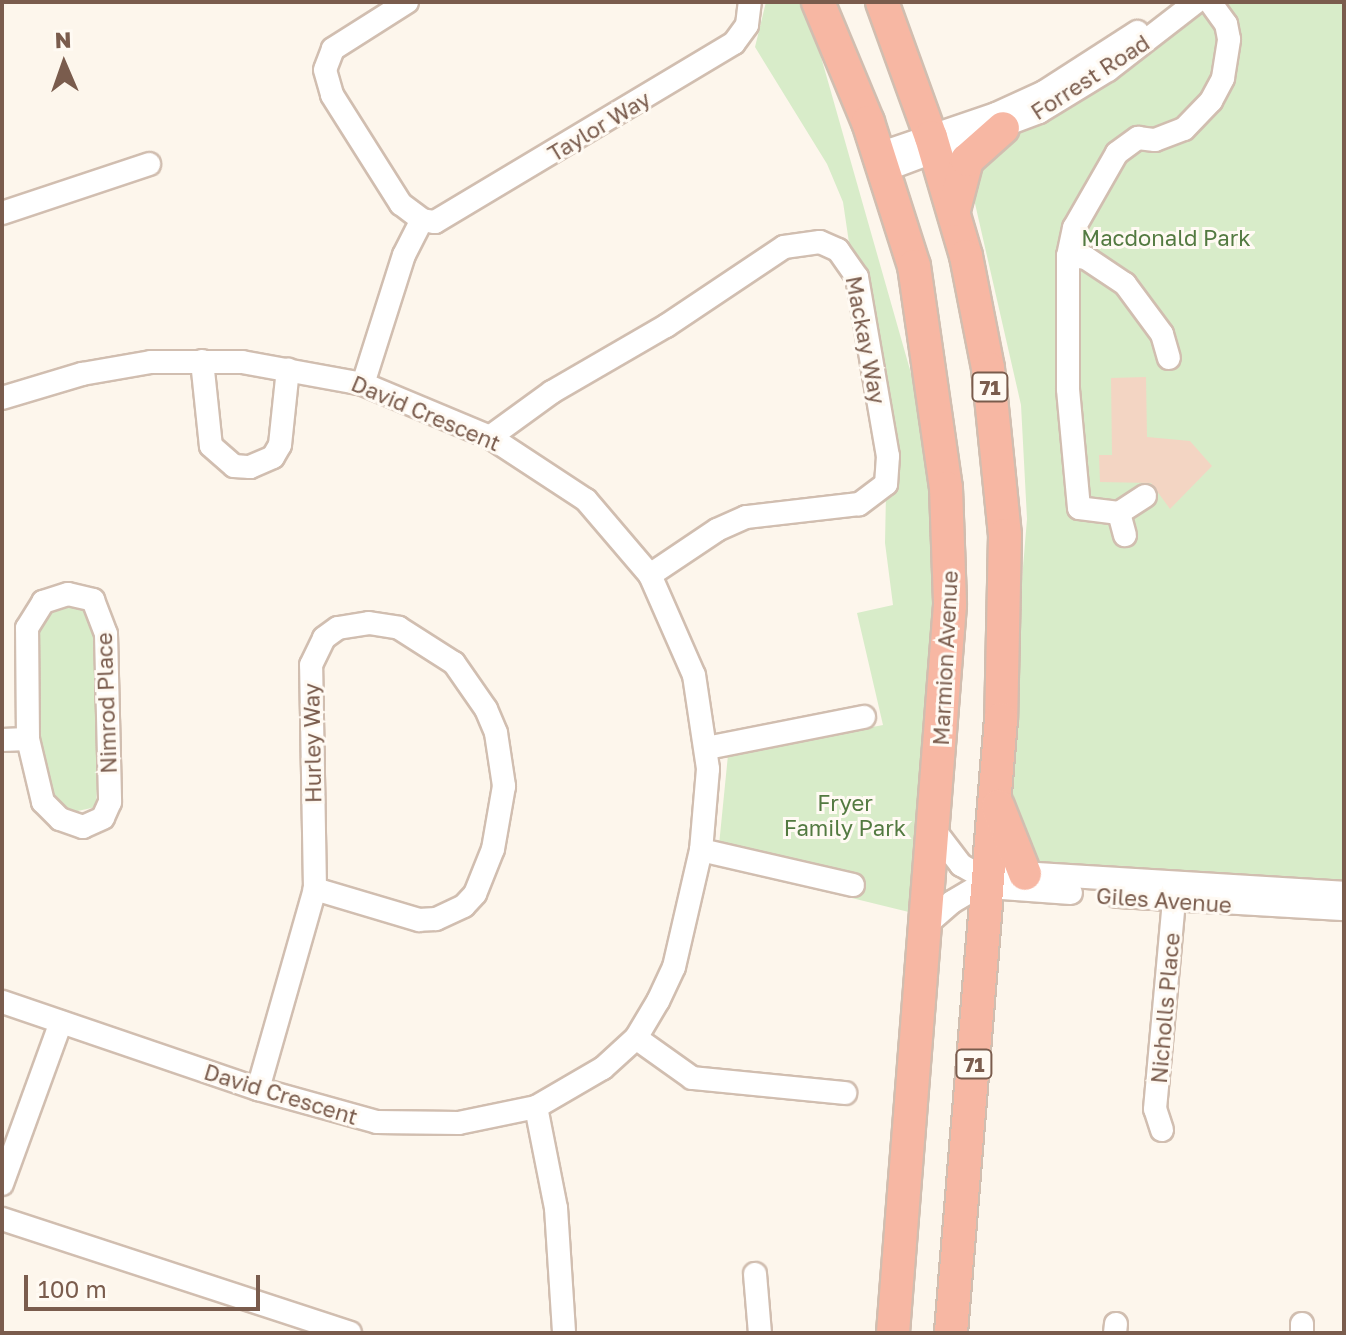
<!DOCTYPE html>
<style>
body{margin:0}
#map{position:relative;width:1346px;height:1335px;overflow:hidden;background:#fdf6ec;font-family:"Golos Text",sans-serif}
div>[style]{position:absolute}
.green>*{inset:0;background:#d8ecc9}
.building>*{inset:0;background:#f3d5c3}
.roads{filter:drop-shadow(2px 0 #d1beb0) drop-shadow(-2px 0 #d1beb0) drop-shadow(0 2px #d1beb0) drop-shadow(0 -2px #d1beb0)}
.minor>*{height:22px;margin:-11px;padding:0 11px;transform-origin:11px;border-radius:11px;background:#fff}
.highway>*{height:32px;margin:-16px;padding:0 16px;transform-origin:16px;border-radius:16px;background:#f7b7a3}
span{translate:-50% -50%;white-space:nowrap;text-align:center;line-height:1.15;-webkit-text-stroke:6px #fffaf3;paint-order:stroke}
.shield-label span{padding:2px 6px;background:#fffaf3;border:2px solid;border-radius:6px;-webkit-text-stroke-width:0}
.shield-label{font-size:20px;color:#7a5c4d;font-weight:700}
.street-label{font-size:22px;color:#7a5c4d}
.park-label{font-size:22px;color:#537a41}
.frame{position:absolute;inset:0;border:4px solid #7a5c4d;pointer-events:none}
.north{position:absolute;left:24px;top:24px;width:80px;height:80px;-webkit-text-stroke:6px #fffaf3;paint-order:stroke;rotate:358deg;font-size:22px;font-weight:700;line-height:32px;text-align:center;color:#7a5c4d}
.north::after{content:'';display:block;margin:auto;width:28px;height:36px;background:#7a5c4d;clip-path:polygon(50% 0,100% 100%,50% 72%,0 100%)}
.scale{position:absolute;left:24px;top:1275px;width:236px;height:36px;box-sizing:border-box;border:4px solid #7a5c4d;border-top:0;padding-left:10px;font-size:24px;line-height:28px;white-space:nowrap;color:#7a5c4d;-webkit-text-stroke:6px #fffaf3;paint-order:stroke}
</style>
<div id="map">
<div class="green">
<div style="clip-path:polygon(766px 2px,806px 4px,947px 500px,921px 915px,717px 865px,728px 755px,883px 725px,857px 613px,893px 605px,885px 543px,886px 493px,843px 202px,827px 164px,755px 47px)"></div>
<div style="clip-path:polygon(1191px 2px,1344px 2px,1344px 887px,998px 869px,1027px 519px,1021px 405px,963px 151px)"></div>
<div style="clip-path:polygon(70px 605px,81px 607px,95px 627px,99px 748px,96px 807px,73px 812px,62px 808px,46px 781px,37px 728px,37px 626px,44px 613px)"></div>
</div>
<div class="building">
<div style="clip-path:polygon(1146px 377px,1147px 437px,1190px 441px,1212px 466px,1170px 509px,1151px 483px,1100px 482px,1099px 455px,1112px 455px,1111px 378px)"></div>
</div>
<div class="roads">
<div class="minor">
<div style="left:407px;top:2px;width:88px;rotate:147.6deg"></div>
<div style="left:333px;top:49px;width:22px;rotate:111deg"></div>
<div style="left:325px;top:70px;width:26px;rotate:74deg"></div>
<div style="left:332px;top:95px;width:129px;rotate:57.7deg"></div>
<div style="left:401px;top:204px;width:26px;rotate:37deg"></div>
<div style="left:422px;top:220px;width:13px;rotate:9deg"></div>
<div style="left:435px;top:222px;width:348px;rotate:-30.9deg"></div>
<div style="left:734px;top:43px;width:22px;rotate:-54deg"></div>
<div style="left:747px;top:25px;width:23px;rotate:-83deg"></div>
<div style="left:879px;top:154px;width:124px;rotate:-18.9deg"></div>
<div style="left:996px;top:114px;width:53px;rotate:-24.6deg"></div>
<div style="left:1044px;top:92px;width:111px;rotate:-32.8deg"></div>
<div style="left:885px;top:170px;width:165px;rotate:-20.6deg"></div>
<div style="left:1039px;top:112px;width:81px;rotate:-31.3deg"></div>
<div style="left:1108px;top:70px;width:111px;rotate:-37.7deg"></div>
<div style="left:2px;top:213px;width:155px;rotate:-18.4deg"></div>
<div style="left:1068px;top:256px;width:18px;rotate:6deg"></div>
<div style="left:1086px;top:258px;width:47px;rotate:33.7deg"></div>
<div style="left:1125px;top:284px;width:62px;rotate:53.5deg"></div>
<div style="left:1162px;top:334px;width:25px;rotate:74deg"></div>
<div style="left:202px;top:361px;width:85px;rotate:84deg"></div>
<div style="left:211px;top:446px;width:30px;rotate:41deg"></div>
<div style="left:234px;top:466px;width:16px;rotate:4deg"></div>
<div style="left:250px;top:467px;width:25px;rotate:-23deg"></div>
<div style="left:273px;top:457px;width:14px;rotate:-60deg"></div>
<div style="left:280px;top:445px;width:76px;rotate:-84deg"></div>
<div style="left:363px;top:384px;width:135px;rotate:-72.4deg"></div>
<div style="left:404px;top:255px;width:39px;rotate:-63deg"></div>
<div style="left:2px;top:398px;width:84px;rotate:-16.7deg"></div>
<div style="left:82px;top:374px;width:70px;rotate:-9.9deg"></div>
<div style="left:151px;top:362px;width:91px"></div>
<div style="left:242px;top:362px;width:123px;rotate:10.3deg"></div>
<div style="left:363px;top:384px;width:138px;rotate:22.7deg"></div>
<div style="left:490px;top:437px;width:115px;rotate:33.3deg"></div>
<div style="left:586px;top:500px;width:99px;rotate:49.5deg"></div>
<div style="left:650px;top:575px;width:109px;rotate:66.3deg"></div>
<div style="left:694px;top:675px;width:95px;rotate:81.5deg"></div>
<div style="left:708px;top:769px;width:81px;rotate:94.9deg"></div>
<div style="left:701px;top:850px;width:120px;rotate:103deg"></div>
<div style="left:674px;top:967px;width:38px;rotate:115deg"></div>
<div style="left:658px;top:1001px;width:43px;rotate:120.7deg"></div>
<div style="left:636px;top:1038px;width:45px;rotate:137.7deg"></div>
<div style="left:603px;top:1068px;width:78px;rotate:149.8deg"></div>
<div style="left:536px;top:1107px;width:79px;rotate:168.3deg"></div>
<div style="left:459px;top:1123px;width:82px;rotate:-179.3deg"></div>
<div style="left:377px;top:1122px;width:123px;rotate:-164.5deg"></div>
<div style="left:258px;top:1089px;width:270px;rotate:-161.2deg"></div>
<div style="left:490px;top:437px;width:77px;rotate:-36deg"></div>
<div style="left:552px;top:392px;width:132px;rotate:-30.1deg"></div>
<div style="left:666px;top:326px;width:142px;rotate:-33.8deg"></div>
<div style="left:784px;top:247px;width:36px;rotate:-8deg"></div>
<div style="left:820px;top:242px;width:20px;rotate:24deg"></div>
<div style="left:838px;top:250px;width:33px;rotate:55deg"></div>
<div style="left:857px;top:277px;width:182px;rotate:80.2deg"></div>
<div style="left:888px;top:456px;width:28px;rotate:94deg"></div>
<div style="left:886px;top:484px;width:34px;rotate:143deg"></div>
<div style="left:859px;top:504px;width:114px;rotate:173.4deg"></div>
<div style="left:746px;top:517px;width:32px;rotate:156deg"></div>
<div style="left:717px;top:530px;width:81px;rotate:146.1deg"></div>
<div style="left:1145px;top:496px;width:31px;rotate:147deg"></div>
<div style="left:1119px;top:513px;width:40px;rotate:-172.9deg"></div>
<div style="left:1079px;top:508px;width:120px;rotate:-95.3deg"></div>
<div style="left:1068px;top:389px;width:133px;rotate:-90deg"></div>
<div style="left:1068px;top:256px;width:29px;rotate:-78deg"></div>
<div style="left:1074px;top:228px;width:86px;rotate:-60.2deg"></div>
<div style="left:1117px;top:153px;width:26px;rotate:-36deg"></div>
<div style="left:1138px;top:138px;width:17px;rotate:7deg"></div>
<div style="left:1155px;top:140px;width:31px;rotate:-21deg"></div>
<div style="left:1184px;top:129px;width:39px;rotate:-46deg"></div>
<div style="left:1211px;top:101px;width:26px;rotate:-62deg"></div>
<div style="left:1223px;top:78px;width:39px;rotate:-81deg"></div>
<div style="left:1229px;top:39px;width:15px;rotate:-101deg"></div>
<div style="left:1226px;top:24px;width:27px;rotate:-126deg"></div>
<div style="left:1119px;top:513px;width:23px;rotate:75deg"></div>
<div style="left:68px;top:594px;width:26px;rotate:13deg"></div>
<div style="left:93px;top:600px;width:36px;rotate:69deg"></div>
<div style="left:106px;top:634px;width:168px;rotate:88.6deg"></div>
<div style="left:110px;top:802px;width:17px;rotate:114deg"></div>
<div style="left:103px;top:818px;width:22px;rotate:156deg"></div>
<div style="left:83px;top:827px;width:24px;rotate:-161deg"></div>
<div style="left:60px;top:819px;width:24px;rotate:-135deg"></div>
<div style="left:43px;top:802px;width:65px;rotate:-103.4deg"></div>
<div style="left:28px;top:739px;width:111px;rotate:-90.5deg"></div>
<div style="left:27px;top:628px;width:31px;rotate:-58deg"></div>
<div style="left:43px;top:602px;width:26px;rotate:-18deg"></div>
<div style="left:2px;top:740px;width:26px;rotate:-2deg"></div>
<div style="left:707px;top:748px;width:160px;rotate:-11.2deg"></div>
<div style="left:935px;top:831px;width:43px;rotate:52.6deg"></div>
<div style="left:961px;top:865px;width:47px;rotate:29.3deg"></div>
<div style="left:1002px;top:888px;width:69px;rotate:4.1deg"></div>
<div style="left:701px;top:850px;width:156px;rotate:13deg"></div>
<div style="left:1117px;top:896px;width:227px;rotate:3.3deg"></div>
<div style="left:928px;top:923px;width:32px;rotate:-41deg"></div>
<div style="left:952px;top:902px;width:59px;rotate:-30.5deg"></div>
<div style="left:1003px;top:872px;width:342px;rotate:3.5deg"></div>
<div style="left:636px;top:1038px;width:69px;rotate:35.5deg"></div>
<div style="left:692px;top:1078px;width:154px;rotate:5.6deg"></div>
<div style="left:258px;top:1089px;width:208px;rotate:-74.1deg"></div>
<div style="left:315px;top:889px;width:224px;rotate:-91deg"></div>
<div style="left:311px;top:665px;width:30px;rotate:-64deg"></div>
<div style="left:324px;top:638px;width:17px;rotate:-36deg"></div>
<div style="left:338px;top:628px;width:31px;rotate:-9deg"></div>
<div style="left:369px;top:623px;width:30px;rotate:9deg"></div>
<div style="left:399px;top:628px;width:65px;rotate:32.5deg"></div>
<div style="left:454px;top:663px;width:56px;rotate:55.2deg"></div>
<div style="left:486px;top:709px;width:26px;rotate:67deg"></div>
<div style="left:496px;top:733px;width:54px;rotate:81.4deg"></div>
<div style="left:504px;top:786px;width:64px;rotate:99.9deg"></div>
<div style="left:493px;top:849px;width:48px;rotate:111.8deg"></div>
<div style="left:475px;top:894px;width:16px;rotate:133deg"></div>
<div style="left:464px;top:906px;width:31px;rotate:155deg"></div>
<div style="left:436px;top:919px;width:17px;rotate:177deg"></div>
<div style="left:419px;top:920px;width:109px;rotate:-163.4deg"></div>
<div style="left:536px;top:1107px;width:103px;rotate:78.8deg"></div>
<div style="left:556px;top:1208px;width:125px;rotate:86.3deg"></div>
<div style="left:1162px;top:1130px;width:22px;rotate:-108deg"></div>
<div style="left:1155px;top:1109px;width:221px;rotate:-84.8deg"></div>
<div style="left:2px;top:1184px;width:172px;rotate:-70deg"></div>
<div style="left:2px;top:1219px;width:366px;rotate:18.1deg"></div>
<div style="left:755px;top:1274px;width:59px;rotate:85.2deg"></div>
<div style="left:1302px;top:1324px;width:9px;rotate:90deg"></div>
<div style="left:1115px;top:1333px;width:9px;rotate:-84deg"></div>
</div>
<div class="highway">
<div style="left:818px;top:2px;width:130px;rotate:67.4deg"></div>
<div style="left:868px;top:122px;width:151px;rotate:72.3deg"></div>
<div style="left:914px;top:266px;width:224px;rotate:81.8deg"></div>
<div style="left:946px;top:488px;width:117px;rotate:88deg"></div>
<div style="left:950px;top:605px;width:730px;rotate:94.48deg"></div>
<div style="left:882px;top:2px;width:144px;rotate:70.1deg"></div>
<div style="left:931px;top:137px;width:124px;rotate:73.6deg"></div>
<div style="left:966px;top:256px;width:114px;rotate:78.9deg"></div>
<div style="left:988px;top:368px;width:168px;rotate:84.2deg"></div>
<div style="left:1005px;top:535px;width:184px;rotate:91.2deg"></div>
<div style="left:1001px;top:719px;width:616px;rotate:94.66deg"></div>
<div style="left:954px;top:210px;width:52px;rotate:-75.4deg"></div>
<div style="left:967px;top:160px;width:48px;rotate:-41.6deg"></div>
<div style="left:998px;top:806px;width:73px;rotate:68.3deg"></div>
</div>
</div>
<div class="shield-label">
<span style="left:990px;top:387px">71</span>
<span style="left:974px;top:1064px">71</span>
</div>
<div class="street-label">
<span style="left:1090px;top:77px;rotate:-33deg">Forrest Road</span>
<span style="left:599px;top:126px;rotate:-31deg">Taylor Way</span>
<span style="left:866px;top:340px;rotate:79deg">Mackay Way</span>
<span style="left:426px;top:413px;rotate:23deg">David Crescent</span>
<span style="left:945px;top:658px;rotate:-87deg">Marmion Avenue</span>
<span style="left:106px;top:703px;rotate:-92deg">Nimrod Place</span>
<span style="left:312px;top:743px;rotate:-91deg">Hurley Way</span>
<span style="left:1164px;top:900px;rotate:4deg">Giles Avenue</span>
<span style="left:1165px;top:1008px;rotate:-85deg">Nicholls Place</span>
<span style="left:281px;top:1094px;rotate:17deg">David Crescent</span>
</div>
<div class="park-label">
<span style="left:1166px;top:238px">Macdonald Park</span>
<span style="left:845px;top:815px">Fryer<br>Family Park</span>
</div>
<div class="frame"></div>
<div class="north">N</div>
<div class="scale">100 m</div>
</div>
